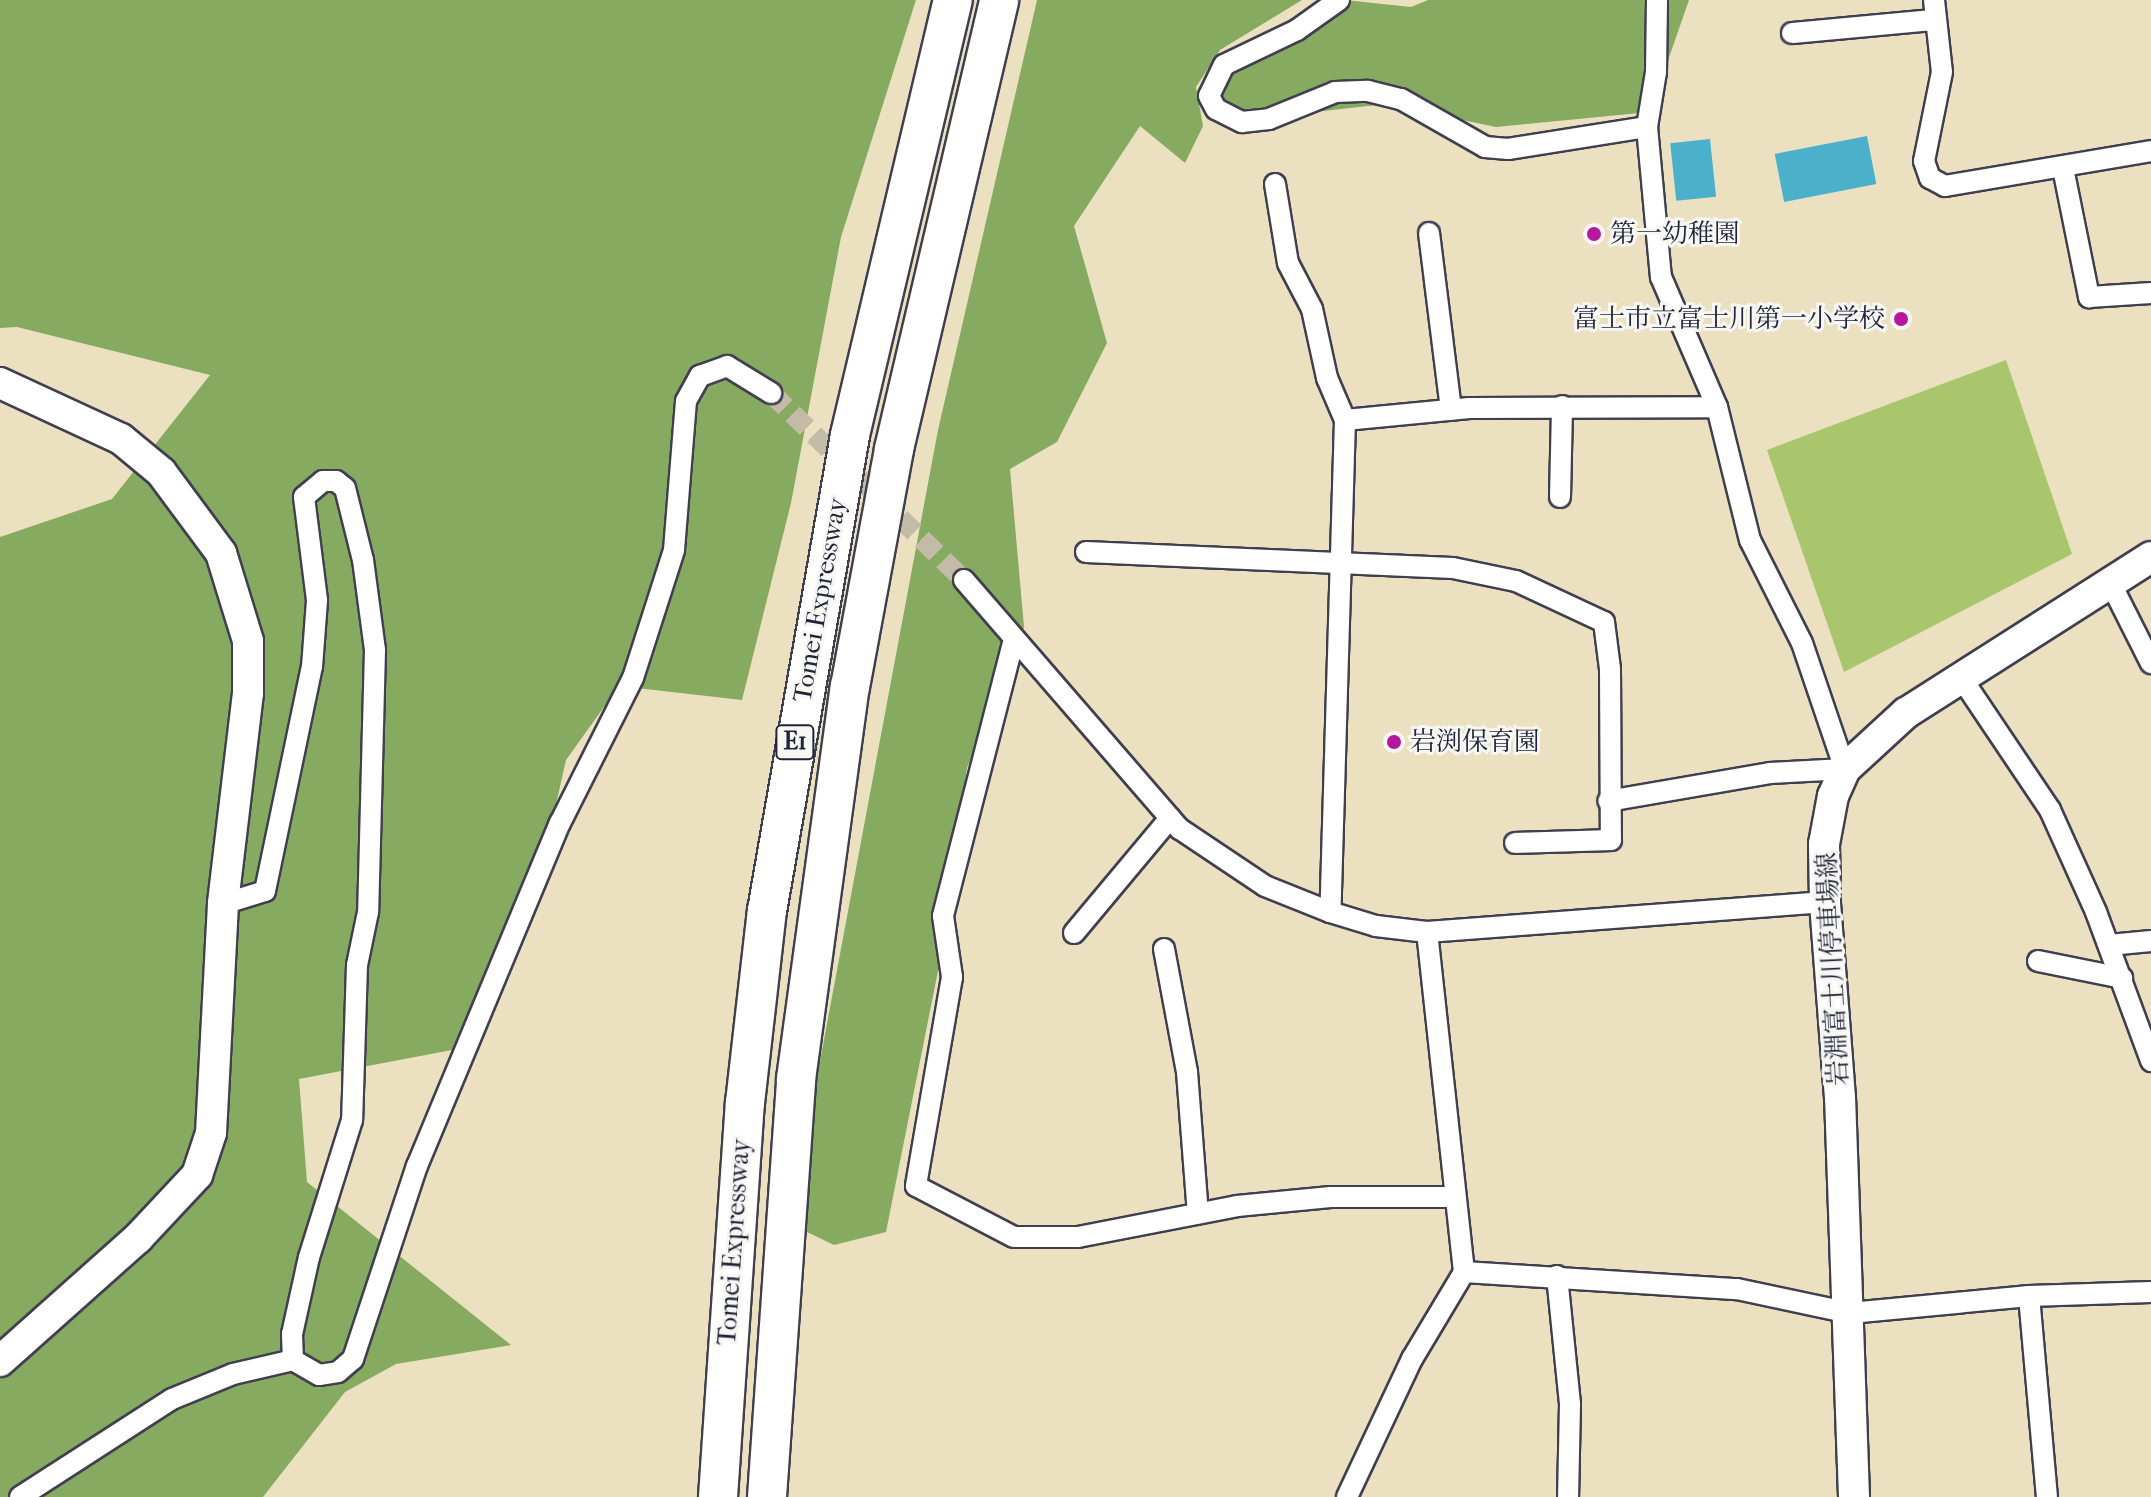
<!DOCTYPE html>
<meta charset="utf-8">
<style>
body{margin:0}
#map{position:relative;width:2151px;height:1497px;overflow:hidden;background:#ebe1c0;font-family:"IM FELL French Canon","Noto Serif JP",serif}
div>[style]{position:absolute}
.green>*{inset:0;background:#a9c66d}
.forest>*{inset:0;background:#86ab60}
.water>*{inset:0;background:#4bb0ca;transform-origin:0 0}
.street-tunnel>*{height:20px;margin-top:-10px;transform-origin:0;background:repeating-linear-gradient(90deg,#c3bba5 0 20px,transparent 0 30px)}
.roads{filter:drop-shadow(2px 0 #403f4f) drop-shadow(-2px 0 #403f4f) drop-shadow(0 2px #403f4f) drop-shadow(0 -2px #403f4f)}
.street>*{height:20px;margin:-10px;padding:0 10px;transform-origin:10px;border-radius:10px;background:#fff}
.secondary>*{height:30px;margin:-15px;padding:0 15px;transform-origin:15px;border-radius:15px;background:#fff}
.highway>*{height:38px;margin:-19px;padding:0 19px;transform-origin:19px;border-radius:19px;background:#fff}
.dots>*{width:22px;height:22px;translate:-50% -50%;box-sizing:border-box;border:4px solid #f6f6f2;border-radius:50%}
span{translate:-50% -50%;white-space:nowrap;text-align:center;line-height:1.15;-webkit-text-stroke:6px #f6f6f2;paint-order:stroke}
.shield-label span{padding:2px 6px;background:#f6f6f2;border:2px solid;border-radius:6px;-webkit-text-stroke-width:0}
.shield-label{font-size:24px;color:#22223b;font-weight:700}
.poi-label{font-size:26px;color:#22223b}
.left{translate:0 -50%;text-align:left}
.right{translate:-100% -50%;text-align:right}
.street-label{font-size:26px;color:#22223b}
</style>
<div id="map">
<div class="green">
<div style="clip-path:polygon(2006px 360px,2072px 554px,1844px 672px,1767px 450px)"></div>
</div>
<div class="forest">
<div style="clip-path:polygon(0 0,916px 0,841px 237px,791px 503px,742px 700px,619px 686px,566px 760px,548px 840px,493px 1011px,452px 1050px,299px 1079px,307px 1182px,511px 1345px,396px 1364px,345px 1392px,263px 1497px,0 1497px,0 537px,112px 499px,210px 375px,17px 327px,0 328px)"></div>
<div style="clip-path:polygon(1037px 0,1302px 0,1220px 50px,1196px 87px,1203px 126px,1185px 163px,1140px 126px,1074px 226px,1107px 343px,1057px 442px,1010px 469px,1024px 627px,967px 768px,938px 971px,886px 1232px,834px 1245px,807px 1232px,806px 1136px,938px 430px)"></div>
<div style="clip-path:polygon(1345px 0,1411px 7px,1428px 0,1689px 0,1650px 112px,1496px 127px,1386px 104px,1218px 123px,1214px 79px)"></div>
</div>
<div class="water">
<div style="left:1867px;top:136px;width:49px;height:94px;rotate:79deg"></div>
<div style="left:1710px;top:139px;width:58px;height:40px;rotate:84deg"></div>
</div>
<div class="street-tunnel">
<div style="left:771px;top:393px;width:269px;rotate:44.1deg"></div>
</div>
<div class="roads">
<div class="street">
<div style="left:1339px;top:0;width:52px;rotate:144.5deg"></div>
<div style="left:1297px;top:30px;width:81px;rotate:154.4deg"></div>
<div style="left:1224px;top:65px;width:34px;rotate:116deg"></div>
<div style="left:1209px;top:96px;width:15px;rotate:62deg"></div>
<div style="left:1216px;top:109px;width:29px;rotate:27deg"></div>
<div style="left:1242px;top:122px;width:27px;rotate:-6deg"></div>
<div style="left:1269px;top:119px;width:71px;rotate:-22.2deg"></div>
<div style="left:1335px;top:92px;width:33px;rotate:-2deg"></div>
<div style="left:1368px;top:91px;width:34px;rotate:14deg"></div>
<div style="left:1401px;top:99px;width:97px;rotate:29.7deg"></div>
<div style="left:1485px;top:147px;width:23px;rotate:5deg"></div>
<div style="left:1508px;top:149px;width:141px;rotate:-9deg"></div>
<div style="left:1647px;top:127px;width:151px;rotate:84.7deg"></div>
<div style="left:1661px;top:277px;width:142px;rotate:66.7deg"></div>
<div style="left:1717px;top:407px;width:137px;rotate:76.1deg"></div>
<div style="left:1750px;top:540px;width:115px;rotate:63.2deg"></div>
<div style="left:1802px;top:643px;width:133px;rotate:71.2deg"></div>
<div style="left:1845px;top:769px;width:75px;rotate:176.9deg"></div>
<div style="left:1770px;top:773px;width:164px;rotate:170.2deg"></div>
<div style="left:1934px;top:0;width:72px;rotate:83.7deg"></div>
<div style="left:1942px;top:72px;width:91px;rotate:101.4deg"></div>
<div style="left:1924px;top:161px;width:18px;rotate:71deg"></div>
<div style="left:1930px;top:178px;width:17px;rotate:28deg"></div>
<div style="left:1945px;top:186px;width:209px;rotate:-9.6deg"></div>
<div style="left:1792px;top:33px;width:142px;rotate:-5.3deg"></div>
<div style="left:1647px;top:127px;width:56px;rotate:-80.7deg"></div>
<div style="left:1656px;top:72px;width:72px;rotate:-89.2deg"></div>
<div style="left:2063px;top:168px;width:132px;rotate:78.6deg"></div>
<div style="left:2089px;top:297px;width:62px;rotate:-3.7deg"></div>
<div style="left:1275px;top:184px;width:80px;rotate:80.7deg"></div>
<div style="left:1288px;top:263px;width:52px;rotate:62.4deg"></div>
<div style="left:1312px;top:309px;width:71px;rotate:77.7deg"></div>
<div style="left:1327px;top:378px;width:46px;rotate:66.8deg"></div>
<div style="left:1345px;top:420px;width:492px;rotate:91.7deg"></div>
<div style="left:1429px;top:233px;width:178px;rotate:82.9deg"></div>
<div style="left:1345px;top:420px;width:125px;rotate:-5.5deg"></div>
<div style="left:1469px;top:408px;width:248px;rotate:-0.2deg"></div>
<div style="left:1560px;top:497px;width:91px;rotate:-88.7deg"></div>
<div style="left:1086px;top:552px;width:367px;rotate:2.5deg"></div>
<div style="left:1453px;top:568px;width:64px;rotate:11.7deg"></div>
<div style="left:1516px;top:581px;width:97px;rotate:25deg"></div>
<div style="left:1604px;top:622px;width:47px;rotate:82.7deg"></div>
<div style="left:1610px;top:669px;width:171px;rotate:89.7deg"></div>
<div style="left:1611px;top:840px;width:96px;rotate:178.2deg"></div>
<div style="left:964px;top:580px;width:330px;rotate:49.1deg"></div>
<div style="left:1180px;top:829px;width:102px;rotate:33.8deg"></div>
<div style="left:1265px;top:886px;width:70px;rotate:21.8deg"></div>
<div style="left:1330px;top:912px;width:48px;rotate:16.9deg"></div>
<div style="left:1376px;top:926px;width:51px;rotate:6.7deg"></div>
<div style="left:1427px;top:932px;width:399px;rotate:-4.3deg"></div>
<div style="left:2110px;top:582px;width:91px;rotate:63.2deg"></div>
<div style="left:1014px;top:639px;width:286px;rotate:104.4deg"></div>
<div style="left:943px;top:916px;width:62px;rotate:81.6deg"></div>
<div style="left:952px;top:977px;width:212px;rotate:99.8deg"></div>
<div style="left:916px;top:1186px;width:110px;rotate:27.5deg"></div>
<div style="left:1014px;top:1237px;width:64px"></div>
<div style="left:1078px;top:1237px;width:162px;rotate:-11deg"></div>
<div style="left:1237px;top:1206px;width:94px;rotate:-5.5deg"></div>
<div style="left:1331px;top:1197px;width:122px"></div>
<div style="left:1960px;top:676px;width:161px;rotate:56.1deg"></div>
<div style="left:2050px;top:810px;width:112px;rotate:65.7deg"></div>
<div style="left:2096px;top:912px;width:159px;rotate:69.7deg"></div>
<div style="left:223px;top:904px;width:44px;rotate:-17.2deg"></div>
<div style="left:265px;top:891px;width:229px;rotate:-78.2deg"></div>
<div style="left:312px;top:667px;width:67px;rotate:-85.7deg"></div>
<div style="left:317px;top:600px;width:104px;rotate:-97.2deg"></div>
<div style="left:304px;top:497px;width:25px;rotate:-40deg"></div>
<div style="left:323px;top:481px;width:13px"></div>
<div style="left:336px;top:481px;width:11px;rotate:38deg"></div>
<div style="left:345px;top:488px;width:74px;rotate:76deg"></div>
<div style="left:363px;top:560px;width:91px;rotate:82.4deg"></div>
<div style="left:375px;top:650px;width:262px;rotate:91.5deg"></div>
<div style="left:368px;top:912px;width:54px;rotate:101.7deg"></div>
<div style="left:357px;top:965px;width:155px;rotate:91.8deg"></div>
<div style="left:352px;top:1120px;width:144px;rotate:107.4deg"></div>
<div style="left:309px;top:1257px;width:79px;rotate:102.4deg"></div>
<div style="left:292px;top:1334px;width:26px;rotate:88deg"></div>
<div style="left:293px;top:1360px;width:30px;rotate:30deg"></div>
<div style="left:319px;top:1375px;width:19px;rotate:-9deg"></div>
<div style="left:338px;top:1372px;width:20px;rotate:-41deg"></div>
<div style="left:353px;top:1359px;width:203px;rotate:-71.7deg"></div>
<div style="left:417px;top:1166px;width:372px;rotate:-67.4deg"></div>
<div style="left:560px;top:823px;width:162px;rotate:-63.3deg"></div>
<div style="left:633px;top:678px;width:134px;rotate:-72.2deg"></div>
<div style="left:674px;top:550px;width:149px;rotate:-85.4deg"></div>
<div style="left:686px;top:401px;width:29px;rotate:-61deg"></div>
<div style="left:700px;top:376px;width:29px;rotate:-20deg"></div>
<div style="left:727px;top:366px;width:52px;rotate:31.5deg"></div>
<div style="left:1074px;top:933px;width:150px;rotate:-50.1deg"></div>
<div style="left:2109px;top:945px;width:42px;rotate:-5.4deg"></div>
<div style="left:1164px;top:949px;width:125px;rotate:79.4deg"></div>
<div style="left:1187px;top:1072px;width:142px;rotate:85.6deg"></div>
<div style="left:2038px;top:961px;width:86px;rotate:11.4deg"></div>
<div style="left:1464px;top:1272px;width:274px;rotate:3.6deg"></div>
<div style="left:1737px;top:1289px;width:116px;rotate:12deg"></div>
<div style="left:1850px;top:1313px;width:180px;rotate:-5.4deg"></div>
<div style="left:2029px;top:1296px;width:122px;rotate:-1.9deg"></div>
<div style="left:1557px;top:1276px;width:129px;rotate:84.2deg"></div>
<div style="left:1570px;top:1404px;width:93px;rotate:91.2deg"></div>
<div style="left:2029px;top:1296px;width:202px;rotate:84.9deg"></div>
<div style="left:20px;top:1497px;width:181px;rotate:-32.8deg"></div>
<div style="left:172px;top:1399px;width:66px;rotate:-22.3deg"></div>
<div style="left:233px;top:1374px;width:62px;rotate:-13.1deg"></div>
<div style="left:1347px;top:1497px;width:153px;rotate:-64.8deg"></div>
<div style="left:1412px;top:1359px;width:101px;rotate:-59.1deg"></div>
<div style="left:1464px;top:1272px;width:342px;rotate:-96.2deg"></div>
</div>
<div class="secondary">
<div style="left:0;top:383px;width:133px;rotate:24.8deg"></div>
<div style="left:121px;top:439px;width:52px;rotate:39.5deg"></div>
<div style="left:161px;top:472px;width:101px;rotate:53.5deg"></div>
<div style="left:221px;top:553px;width:92px;rotate:72.9deg"></div>
<div style="left:248px;top:641px;width:52px;rotate:90deg"></div>
<div style="left:248px;top:693px;width:212px;rotate:96.8deg"></div>
<div style="left:223px;top:904px;width:229px;rotate:93deg"></div>
<div style="left:211px;top:1133px;width:44px;rotate:108.4deg"></div>
<div style="left:197px;top:1175px;width:86px;rotate:133.1deg"></div>
<div style="left:138px;top:1238px;width:185px;rotate:138.3deg"></div>
<div style="left:1854px;top:1497px;width:399px;rotate:-92deg"></div>
<div style="left:1840px;top:1098px;width:197px;rotate:-94.4deg"></div>
<div style="left:1825px;top:902px;width:58px;rotate:-91deg"></div>
<div style="left:1824px;top:844px;width:49px;rotate:-79.4deg"></div>
<div style="left:1833px;top:796px;width:30px;rotate:-66deg"></div>
<div style="left:1845px;top:769px;width:83px;rotate:-42.6deg"></div>
<div style="left:1906px;top:713px;width:290px;rotate:-32.5deg"></div>
</div>
<div class="highway">
<div style="left:718px;top:1497px;width:395px;rotate:-86.1deg"></div>
<div style="left:745px;top:1103px;width:193px;rotate:-83.5deg"></div>
<div style="left:767px;top:911px;width:483px;rotate:-80.1deg"></div>
<div style="left:850px;top:435px;width:447px;rotate:-76.7deg"></div>
<div style="left:767px;top:1497px;width:419px;rotate:-86deg"></div>
<div style="left:796px;top:1079px;width:396px;rotate:-82.2deg"></div>
<div style="left:850px;top:687px;width:242px;rotate:-79.5deg"></div>
<div style="left:894px;top:449px;width:461px;rotate:-76.8deg"></div>
</div>
</div>
<div class="dots">
<div style="left:1594px;top:234px;background:#b5179e"></div>
<div style="left:1901px;top:319px;background:#b5179e"></div>
<div style="left:1394px;top:742px;background:#b5179e"></div>
</div>
<div class="shield-label">
<span style="left:795px;top:742px">E1</span>
</div>
<div class="poi-label">
<span class="left" style="left:1610px;top:234px">第一幼稚園</span>
<span class="right" style="left:1885px;top:319px">富士市立富士川第一小学校</span>
<span class="left" style="left:1410px;top:742px">岩渕保育園</span>
</div>
<div class="street-label">
<span style="left:820px;top:600px;rotate:-80deg">Tomei Expressway</span>
<span style="left:1833px;top:969px;rotate:-93deg">岩淵富士川停車場線</span>
<span style="left:734px;top:1242px;rotate:-86deg">Tomei Expressway</span>
</div>
</div>
